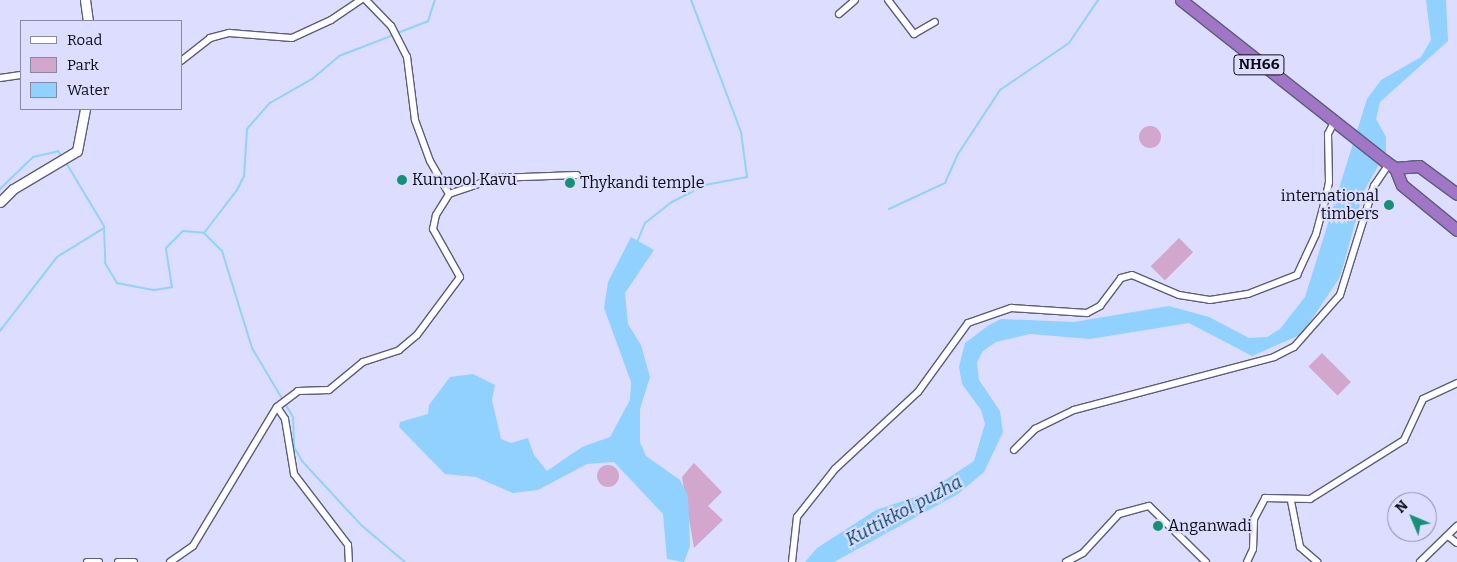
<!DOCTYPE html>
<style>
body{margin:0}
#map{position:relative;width:1457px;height:562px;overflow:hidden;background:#ddf;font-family:Bitter,serif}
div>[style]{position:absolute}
.green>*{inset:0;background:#d2a6cd;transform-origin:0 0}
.round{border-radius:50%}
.water>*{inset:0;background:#90d1ff}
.stream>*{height:2px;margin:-1px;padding:0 1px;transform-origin:1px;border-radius:1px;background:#90d1ff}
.roads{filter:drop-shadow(1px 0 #5d5d7a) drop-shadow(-1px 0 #5d5d7a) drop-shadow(0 1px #5d5d7a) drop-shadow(0 -1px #5d5d7a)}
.street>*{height:6px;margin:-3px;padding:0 3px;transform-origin:3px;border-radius:3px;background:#fff}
.secondary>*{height:9px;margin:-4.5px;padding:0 4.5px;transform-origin:4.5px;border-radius:4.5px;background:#fff}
.highway>*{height:11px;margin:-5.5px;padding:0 5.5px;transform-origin:5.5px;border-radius:5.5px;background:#a276c7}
.dots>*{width:14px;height:14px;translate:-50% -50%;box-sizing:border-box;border:2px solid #ddf;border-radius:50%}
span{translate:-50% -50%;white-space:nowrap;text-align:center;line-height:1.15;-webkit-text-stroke:4px #ddf;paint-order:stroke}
.shield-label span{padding:1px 4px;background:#ddf;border:1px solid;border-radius:4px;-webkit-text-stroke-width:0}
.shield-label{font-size:15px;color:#0c0b16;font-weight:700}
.poi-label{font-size:16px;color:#0c0b16}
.left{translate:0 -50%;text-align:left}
.right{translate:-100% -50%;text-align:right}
.water-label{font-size:18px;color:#00466a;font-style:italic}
.legend{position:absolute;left:20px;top:20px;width:162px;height:90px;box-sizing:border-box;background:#ddf;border:1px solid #8989a2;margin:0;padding:6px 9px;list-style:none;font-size:15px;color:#0c0b16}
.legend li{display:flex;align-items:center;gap:10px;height:25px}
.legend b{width:25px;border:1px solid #8989a2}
.north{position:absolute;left:1387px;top:492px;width:50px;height:50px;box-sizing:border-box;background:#ddf;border:1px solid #8989a2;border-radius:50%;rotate:315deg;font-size:14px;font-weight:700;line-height:20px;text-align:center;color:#0c0b16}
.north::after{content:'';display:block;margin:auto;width:18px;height:22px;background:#159076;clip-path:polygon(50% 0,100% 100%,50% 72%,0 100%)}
</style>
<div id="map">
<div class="green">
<div class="round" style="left:1139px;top:126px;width:22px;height:22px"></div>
<div style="left:1179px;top:238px;width:20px;height:40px;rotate:45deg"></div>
<div style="left:1322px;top:353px;width:41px;height:19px;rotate:45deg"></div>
<div style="clip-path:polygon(694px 463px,722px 492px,708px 506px,723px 520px,694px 548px,682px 477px)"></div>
<div class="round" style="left:597px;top:465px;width:22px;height:22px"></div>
</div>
<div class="water">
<div style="clip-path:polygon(1426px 0,1446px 0,1448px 41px,1380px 102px,1376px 119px,1386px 137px,1386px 152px,1364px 191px,1340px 277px,1302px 334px,1252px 356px,1189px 323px,1090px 339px,1030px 334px,996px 342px,983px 351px,977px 362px,979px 380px,1000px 411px,1003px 432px,984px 472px,958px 494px,834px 562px,805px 562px,817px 548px,876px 510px,924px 494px,974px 461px,985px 424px,981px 410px,962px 384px,959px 367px,965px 343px,989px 325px,1001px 319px,1074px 322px,1169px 306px,1209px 317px,1249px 338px,1267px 337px,1280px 329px,1305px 297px,1367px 99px,1381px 80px,1421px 57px,1431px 40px)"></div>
<div style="clip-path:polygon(631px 237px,654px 250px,625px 293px,628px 324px,641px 345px,650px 377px,640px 409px,640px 442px,646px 456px,680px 480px,688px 496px,690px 546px,684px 562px,667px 559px,663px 514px,614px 462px,587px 464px,538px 490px,513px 493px,476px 477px,445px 474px,399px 427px,400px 422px,428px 414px,429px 405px,450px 377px,473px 374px,495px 385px,492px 400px,501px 439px,511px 443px,528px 438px,534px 455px,547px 471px,582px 447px,610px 437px,630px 400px,631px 382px,604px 308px,608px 282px)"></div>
</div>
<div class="stream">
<div style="left:400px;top:32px;width:30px;rotate:-21deg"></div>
<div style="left:428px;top:21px;width:22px;rotate:-72deg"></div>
<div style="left:65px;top:161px;width:76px;rotate:59deg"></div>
<div style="left:104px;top:226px;width:37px;rotate:88deg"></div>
<div style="left:105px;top:263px;width:23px;rotate:59deg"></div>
<div style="left:117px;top:283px;width:38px;rotate:11deg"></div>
<div style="left:154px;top:290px;width:18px;rotate:-9deg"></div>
<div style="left:172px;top:287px;width:39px;rotate:-99deg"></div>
<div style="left:166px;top:248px;width:24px;rotate:-45deg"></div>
<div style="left:183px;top:231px;width:21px;rotate:5deg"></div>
<div style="left:204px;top:233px;width:25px;rotate:45deg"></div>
<div style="left:222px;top:251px;width:102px;rotate:72.8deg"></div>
<div style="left:252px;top:348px;width:80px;rotate:59.3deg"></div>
<div style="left:293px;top:417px;width:30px;rotate:88deg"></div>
<div style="left:294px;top:447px;width:16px;rotate:60deg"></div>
<div style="left:302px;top:461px;width:87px;rotate:47.3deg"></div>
<div style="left:361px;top:525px;width:57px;rotate:40.1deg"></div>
<div style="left:0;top:189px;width:46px;rotate:-44.1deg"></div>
<div style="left:33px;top:157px;width:26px;rotate:-13deg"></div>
<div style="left:58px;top:151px;width:7px;rotate:56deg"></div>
<div style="left:889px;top:209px;width:62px;rotate:-24.9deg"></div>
<div style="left:945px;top:183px;width:32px;rotate:-66deg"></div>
<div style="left:958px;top:154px;width:77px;rotate:-56.7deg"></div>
<div style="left:1000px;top:90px;width:83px;rotate:-34.3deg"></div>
<div style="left:1069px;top:43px;width:52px;rotate:-56deg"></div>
<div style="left:204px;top:233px;width:54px;rotate:-52.5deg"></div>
<div style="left:237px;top:190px;width:16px;rotate:-63deg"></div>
<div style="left:244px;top:176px;width:47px;rotate:-86.3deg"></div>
<div style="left:247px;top:129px;width:35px;rotate:-49deg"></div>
<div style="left:270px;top:103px;width:48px;rotate:-29.7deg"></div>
<div style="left:312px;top:79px;width:35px;rotate:-40deg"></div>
<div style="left:339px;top:56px;width:56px;rotate:-21deg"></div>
<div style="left:638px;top:240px;width:18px;rotate:-68deg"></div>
<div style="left:645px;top:223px;width:34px;rotate:-38deg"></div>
<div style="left:672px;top:202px;width:37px;rotate:-27deg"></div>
<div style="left:705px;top:185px;width:43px;rotate:-10.8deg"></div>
<div style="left:747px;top:177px;width:45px;rotate:-97.6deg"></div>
<div style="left:741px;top:132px;width:141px;rotate:-110.7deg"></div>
<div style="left:0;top:331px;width:93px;rotate:-52.4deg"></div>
<div style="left:57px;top:257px;width:55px;rotate:-31.7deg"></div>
</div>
<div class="roads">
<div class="street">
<div style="left:888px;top:0;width:43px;rotate:52.6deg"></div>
<div style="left:914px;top:34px;width:24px;rotate:-30deg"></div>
<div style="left:839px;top:14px;width:21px;rotate:-41deg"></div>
<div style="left:181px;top:61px;width:37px;rotate:-38deg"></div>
<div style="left:210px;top:38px;width:20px;rotate:-15deg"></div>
<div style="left:229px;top:33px;width:63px;rotate:4.5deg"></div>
<div style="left:292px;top:38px;width:43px;rotate:-24.8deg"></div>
<div style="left:331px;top:20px;width:36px;rotate:-34deg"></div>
<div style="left:0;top:78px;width:21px;rotate:-8deg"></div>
<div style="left:449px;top:194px;width:50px;rotate:-18.8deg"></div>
<div style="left:496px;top:178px;width:81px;rotate:-2.1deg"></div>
<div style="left:277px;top:407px;width:26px;rotate:-37deg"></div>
<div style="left:298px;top:391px;width:31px;rotate:-2deg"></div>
<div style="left:329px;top:390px;width:44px;rotate:-39.5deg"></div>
<div style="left:363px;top:362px;width:38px;rotate:-18deg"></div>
<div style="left:399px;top:350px;width:23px;rotate:-40deg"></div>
<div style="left:417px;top:335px;width:72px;rotate:-53.4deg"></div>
<div style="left:460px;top:277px;width:55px;rotate:-119.4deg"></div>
<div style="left:433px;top:229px;width:14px;rotate:-78deg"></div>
<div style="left:436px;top:215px;width:25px;rotate:-58deg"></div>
<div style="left:449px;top:194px;width:38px;rotate:-120deg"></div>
<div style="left:430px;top:161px;width:44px;rotate:-110.1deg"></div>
<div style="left:415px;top:120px;width:64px;rotate:-97.2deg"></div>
<div style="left:407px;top:57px;width:35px;rotate:-117deg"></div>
<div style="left:391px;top:26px;width:36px;rotate:-134deg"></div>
<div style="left:1014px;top:450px;width:30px;rotate:-45deg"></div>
<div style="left:1035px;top:429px;width:43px;rotate:-26deg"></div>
<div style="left:1074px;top:410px;width:207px;rotate:-14.8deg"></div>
<div style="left:1274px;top:357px;width:22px;rotate:-27deg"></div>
<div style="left:1294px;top:347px;width:69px;rotate:-48.5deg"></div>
<div style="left:1340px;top:295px;width:114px;rotate:-72.7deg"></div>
<div style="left:1374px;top:186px;width:27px;rotate:-56deg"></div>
<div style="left:1291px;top:501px;width:47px;rotate:78.9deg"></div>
<div style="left:1300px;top:547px;width:23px;rotate:41deg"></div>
<div style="left:1448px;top:536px;width:11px;rotate:38deg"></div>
<div style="left:87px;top:562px;width:12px"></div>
<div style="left:118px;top:562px;width:16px"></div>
<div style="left:170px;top:562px;width:28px;rotate:-35deg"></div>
<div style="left:193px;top:546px;width:162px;rotate:-58.9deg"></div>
<div style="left:277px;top:407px;width:14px;rotate:56deg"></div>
<div style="left:285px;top:419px;width:56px;rotate:80.7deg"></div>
<div style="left:294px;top:474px;width:89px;rotate:52.7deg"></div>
<div style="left:348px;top:545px;width:17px;rotate:87deg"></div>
<div style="left:792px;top:562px;width:45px;rotate:-83.7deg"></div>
<div style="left:797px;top:517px;width:61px;rotate:-51.6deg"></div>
<div style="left:835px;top:469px;width:113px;rotate:-42.9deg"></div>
<div style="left:918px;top:392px;width:85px;rotate:-54.1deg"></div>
<div style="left:968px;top:323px;width:46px;rotate:-19.2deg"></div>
<div style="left:1011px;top:308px;width:76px;rotate:3.8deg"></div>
<div style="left:1087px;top:313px;width:15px;rotate:-28deg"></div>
<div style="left:1100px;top:306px;width:35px;rotate:-53deg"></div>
<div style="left:1121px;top:278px;width:11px;rotate:-15deg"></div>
<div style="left:1132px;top:275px;width:51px;rotate:23.1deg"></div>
<div style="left:1179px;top:295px;width:31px;rotate:9deg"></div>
<div style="left:1210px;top:300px;width:38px;rotate:-9deg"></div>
<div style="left:1248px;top:294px;width:53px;rotate:-21.2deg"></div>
<div style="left:1297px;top:275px;width:45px;rotate:-65.1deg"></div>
<div style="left:1316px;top:234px;width:34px;rotate:-75deg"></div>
<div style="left:1325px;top:201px;width:19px;rotate:-78deg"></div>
<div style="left:1329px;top:182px;width:48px;rotate:-91.2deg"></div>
<div style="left:1328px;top:134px;width:11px;rotate:-63deg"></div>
<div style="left:1066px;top:562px;width:19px;rotate:-28deg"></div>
<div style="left:1083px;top:553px;width:53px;rotate:-47.3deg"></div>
<div style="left:1119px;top:514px;width:31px;rotate:-15deg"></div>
<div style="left:1149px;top:506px;width:80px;rotate:44.5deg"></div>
<div style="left:1247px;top:562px;width:14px;rotate:-65deg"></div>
<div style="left:1253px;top:549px;width:30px;rotate:-88deg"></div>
<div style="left:1254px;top:519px;width:24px;rotate:-62deg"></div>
<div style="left:1265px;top:498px;width:45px;rotate:1.3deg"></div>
<div style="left:1310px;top:499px;width:111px;rotate:-32.1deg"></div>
<div style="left:1404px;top:440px;width:45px;rotate:-65.1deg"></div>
<div style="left:1423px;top:399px;width:38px;rotate:-25deg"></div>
<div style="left:1420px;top:562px;width:52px;rotate:-44.2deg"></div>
</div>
<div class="secondary">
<div style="left:85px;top:0;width:21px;rotate:82deg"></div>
<div style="left:0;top:202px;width:18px;rotate:-45deg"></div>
<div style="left:13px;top:189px;width:74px;rotate:-30.7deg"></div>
<div style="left:77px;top:151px;width:43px;rotate:-79.2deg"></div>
</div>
<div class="highway">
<div style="left:1181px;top:0;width:260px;rotate:38.3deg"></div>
<div style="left:1385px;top:161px;width:12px;rotate:35deg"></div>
<div style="left:1395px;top:168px;width:24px;rotate:-5deg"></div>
<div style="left:1419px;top:166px;width:47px;rotate:36.4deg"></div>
<div style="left:1395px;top:168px;width:18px;rotate:68deg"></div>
<div style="left:1402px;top:185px;width:71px;rotate:39.3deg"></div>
</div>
</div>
<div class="dots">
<div style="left:402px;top:180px;background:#159076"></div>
<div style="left:570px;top:183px;background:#159076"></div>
<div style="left:1389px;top:205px;background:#159076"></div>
<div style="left:1158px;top:526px;background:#159076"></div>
</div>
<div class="shield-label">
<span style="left:1259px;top:65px">NH66</span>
</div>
<div class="poi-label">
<span class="left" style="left:412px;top:180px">Kunnool Kavu</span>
<span class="left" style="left:580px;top:183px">Thykandi temple</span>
<span class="right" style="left:1379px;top:205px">international<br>timbers</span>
<span class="left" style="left:1168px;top:526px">Anganwadi</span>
</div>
<div class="water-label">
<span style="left:904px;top:511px;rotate:-28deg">Kuttikkol puzha</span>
</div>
<ul class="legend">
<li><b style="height:6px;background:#fff"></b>Road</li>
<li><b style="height:14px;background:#d2a6cd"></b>Park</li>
<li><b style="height:14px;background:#90d1ff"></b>Water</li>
</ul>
<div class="north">N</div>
</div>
